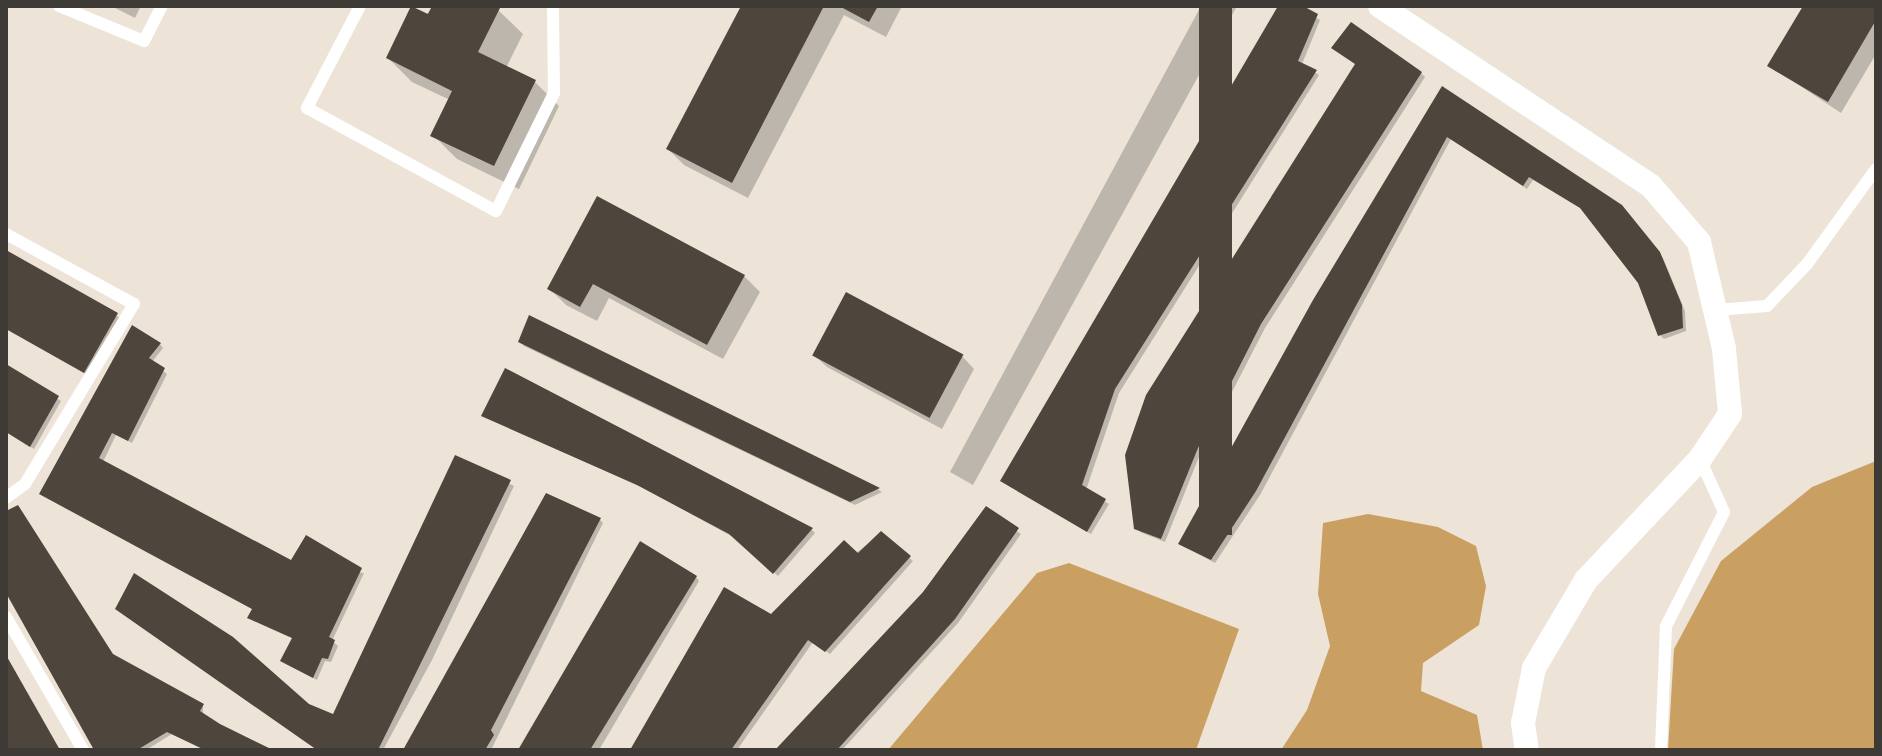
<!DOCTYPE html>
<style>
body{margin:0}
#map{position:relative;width:1882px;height:756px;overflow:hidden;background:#ede4d7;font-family:"PT Sans Narrow",sans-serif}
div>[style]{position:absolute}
.forest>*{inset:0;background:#caa062}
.shadow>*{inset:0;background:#0003}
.building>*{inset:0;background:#4e463c;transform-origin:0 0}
.lane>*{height:12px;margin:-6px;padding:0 6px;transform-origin:6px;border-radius:6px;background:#fff}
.street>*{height:24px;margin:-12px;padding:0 12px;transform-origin:12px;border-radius:12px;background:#fff}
span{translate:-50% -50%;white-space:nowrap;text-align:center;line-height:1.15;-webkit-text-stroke:8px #faf1e4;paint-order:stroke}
.frame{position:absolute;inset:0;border:8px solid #3e3a35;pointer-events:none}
</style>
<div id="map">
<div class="forest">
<div style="clip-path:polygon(1876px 461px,1876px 750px,1668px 750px,1674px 649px,1721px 561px,1812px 487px)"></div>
<div style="clip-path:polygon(1368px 514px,1438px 527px,1476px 546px,1486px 586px,1479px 625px,1423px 663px,1421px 691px,1477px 715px,1483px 750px,1281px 750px,1307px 710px,1330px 646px,1318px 594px,1323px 523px)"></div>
<div style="clip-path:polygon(1069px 563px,1239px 629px,1196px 750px,888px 750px,1037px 573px)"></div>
</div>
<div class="shadow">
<div style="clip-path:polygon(111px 6px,141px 6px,135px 18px)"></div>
<div style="clip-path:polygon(434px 6px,498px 10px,523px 34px,506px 68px,535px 82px,559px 106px,519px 189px,457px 159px,433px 135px,450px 100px,412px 82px,388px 58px)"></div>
<div style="clip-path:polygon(743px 6px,902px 6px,886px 37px,844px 15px,748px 198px,684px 165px,668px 149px)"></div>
<div style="clip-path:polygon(1201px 6px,1237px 6px,973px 485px,950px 472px)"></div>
<div style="clip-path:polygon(1280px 6px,1299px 6px,1320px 20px,1302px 64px,1319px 75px,1119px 393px,1086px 490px,1109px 504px,1091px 534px,1006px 484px)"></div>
<div style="clip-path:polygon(1805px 6px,1876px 6px,1876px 54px,1841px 113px,1770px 66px)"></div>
<div style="clip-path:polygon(1421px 73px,1425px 77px,1265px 328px,1201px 452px,1165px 542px,1140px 532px,1127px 455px)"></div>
<div style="clip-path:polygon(1443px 89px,1626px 211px,1663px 258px,1685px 311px,1686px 331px,1664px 339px,1660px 335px,1640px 282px,1584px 210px,1533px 180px,1527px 189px,1451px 139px,1260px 495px,1215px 563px,1185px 547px)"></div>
<div style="clip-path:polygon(598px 199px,744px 276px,760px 292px,723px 359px,609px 298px,597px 321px,566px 305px,550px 289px)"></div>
<div style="clip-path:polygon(6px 252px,120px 318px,88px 375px,6px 329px)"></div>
<div style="clip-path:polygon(530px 318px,879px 490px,882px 492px,855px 505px,524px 346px,520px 342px)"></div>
<div style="clip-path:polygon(160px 344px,163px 348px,152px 362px,167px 374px,132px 443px,116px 435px,103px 462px,292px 563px,364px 573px,332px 641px,338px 646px,331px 662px,325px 661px,317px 680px,286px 664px,294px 639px,254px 621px,254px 610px,42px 494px)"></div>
<div style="clip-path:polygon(814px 355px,962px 356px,974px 369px,942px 429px,827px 367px)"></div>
<div style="clip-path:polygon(6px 366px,61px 401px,34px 449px,6px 432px)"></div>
<div style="clip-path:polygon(483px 415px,811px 529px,815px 533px,778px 576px,735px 538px,643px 488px)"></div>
<div style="clip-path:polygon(456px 458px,514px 486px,432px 660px,383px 750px,318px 750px,308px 705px,334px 716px)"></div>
<div style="clip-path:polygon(986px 509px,1021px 534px,958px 623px,842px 750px,777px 750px,925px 593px)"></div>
<div style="clip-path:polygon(6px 513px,114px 657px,203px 706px,203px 716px,268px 750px,204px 750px,172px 734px,146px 750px,96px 750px,6px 589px)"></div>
<div style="clip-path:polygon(599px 519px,603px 523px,491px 750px,405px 750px)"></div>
<div style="clip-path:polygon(881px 534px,913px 561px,830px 654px,813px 642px,737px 750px,632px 750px,772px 617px)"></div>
<div style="clip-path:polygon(696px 577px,699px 581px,599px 750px,520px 750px)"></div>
</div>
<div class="building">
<div style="clip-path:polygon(411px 6px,428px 14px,432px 6px,500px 8px,478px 52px,536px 80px,494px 166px,430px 136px,452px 91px,386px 58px)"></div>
<div style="clip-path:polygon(741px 6px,824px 6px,732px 183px,666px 149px)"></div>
<div style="clip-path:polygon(839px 6px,878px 6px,869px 22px)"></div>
<div style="left:1199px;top:6px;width:33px;height:529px"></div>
<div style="clip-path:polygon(1278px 6px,1303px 6px,1318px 14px,1298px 61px,1317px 70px,1115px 389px,1082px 485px,1106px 499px,1087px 532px,1000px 481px)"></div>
<div style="clip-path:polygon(1803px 6px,1876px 6px,1876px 20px,1828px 102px,1767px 66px)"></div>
<div style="clip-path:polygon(1351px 22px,1422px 72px,1261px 324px,1198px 448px,1161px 539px,1134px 529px,1125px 455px,1146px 395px,1355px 64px,1331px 48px)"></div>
<div style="clip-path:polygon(1442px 86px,1622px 205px,1660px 252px,1682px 305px,1683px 328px,1658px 336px,1638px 283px,1580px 208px,1529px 177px,1523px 186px,1447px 137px,1256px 491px,1211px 560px,1178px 544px,1313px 300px)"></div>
<div style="clip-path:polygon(597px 196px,745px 275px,707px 345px,593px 284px,580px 307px,547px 289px)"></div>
<div style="clip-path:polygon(6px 250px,118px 313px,84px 373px,6px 329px)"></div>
<div style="left:846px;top:292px;width:133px;height:72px;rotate:28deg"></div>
<div style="clip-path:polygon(529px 315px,880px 488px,850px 502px,518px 342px)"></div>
<div style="clip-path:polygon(132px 325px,161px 343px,149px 358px,165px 368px,128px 441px,112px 433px,99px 458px,291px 560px,306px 535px,362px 568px,329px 637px,335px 640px,328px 659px,322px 658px,313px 678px,280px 661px,292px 638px,247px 618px,252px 609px,39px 494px)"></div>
<div style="clip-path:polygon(6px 364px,59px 396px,30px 447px,6px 432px)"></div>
<div style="clip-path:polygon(505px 368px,813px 528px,773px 574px,729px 534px,637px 485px,481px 416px)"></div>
<div style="clip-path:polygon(455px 455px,511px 480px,378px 750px,317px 750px,115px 609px,134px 573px,233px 637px,309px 704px,333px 714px)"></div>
<div style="clip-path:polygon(546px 493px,601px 518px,491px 730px,494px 735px,485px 750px,403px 750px)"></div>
<div style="clip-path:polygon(18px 505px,113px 654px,204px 704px,200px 711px,220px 724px,273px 750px,205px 750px,167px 732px,137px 750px,94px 750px,6px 593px,6px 511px)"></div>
<div style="clip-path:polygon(986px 506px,1019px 528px,955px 619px,837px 750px,775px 750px,923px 592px)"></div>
<div style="clip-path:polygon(881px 531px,911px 556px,825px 652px,808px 640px,731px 750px,630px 750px,724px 587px,771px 614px,844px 540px,858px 553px)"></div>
<div style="clip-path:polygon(640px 541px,697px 576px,590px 750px,518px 750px)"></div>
<div style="clip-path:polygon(6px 655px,60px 750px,6px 750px)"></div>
</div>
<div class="lane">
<div style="left:59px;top:6px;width:92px;rotate:22.4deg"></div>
<div style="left:144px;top:41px;width:39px;rotate:-63deg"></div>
<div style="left:360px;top:6px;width:115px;rotate:117.5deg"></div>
<div style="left:307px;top:108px;width:215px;rotate:28.6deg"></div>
<div style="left:496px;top:211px;width:131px;rotate:-63.8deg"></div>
<div style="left:554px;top:93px;width:87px;rotate:-90.7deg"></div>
<div style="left:6px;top:234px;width:146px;rotate:28.7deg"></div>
<div style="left:134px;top:304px;width:210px;rotate:121.2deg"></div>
<div style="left:25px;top:484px;width:24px;rotate:144deg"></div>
<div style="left:1716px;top:310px;width:51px;rotate:-4.5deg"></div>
<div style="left:1767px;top:306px;width:58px;rotate:-46.4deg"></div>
<div style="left:1807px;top:264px;width:117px;rotate:-54deg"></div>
<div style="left:6px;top:617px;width:154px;rotate:59.9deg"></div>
<div style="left:1661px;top:750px;width:124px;rotate:-87.7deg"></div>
<div style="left:1666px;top:626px;width:128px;rotate:-63deg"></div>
<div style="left:1724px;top:512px;width:58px;rotate:-114.4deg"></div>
</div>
<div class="street">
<div style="left:1380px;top:6px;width:325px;rotate:33.6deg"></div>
<div style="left:1651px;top:186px;width:74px;rotate:49.4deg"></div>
<div style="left:1699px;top:242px;width:110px;rotate:76.8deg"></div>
<div style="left:1724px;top:349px;width:65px;rotate:84.7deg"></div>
<div style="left:1730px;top:414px;width:54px;rotate:123.7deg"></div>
<div style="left:1700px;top:459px;width:166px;rotate:133.3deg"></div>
<div style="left:1586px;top:580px;width:102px;rotate:120.6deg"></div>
<div style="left:1534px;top:668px;width:56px;rotate:101.3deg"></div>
<div style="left:1523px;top:723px;width:27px;rotate:82deg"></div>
</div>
<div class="frame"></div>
</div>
